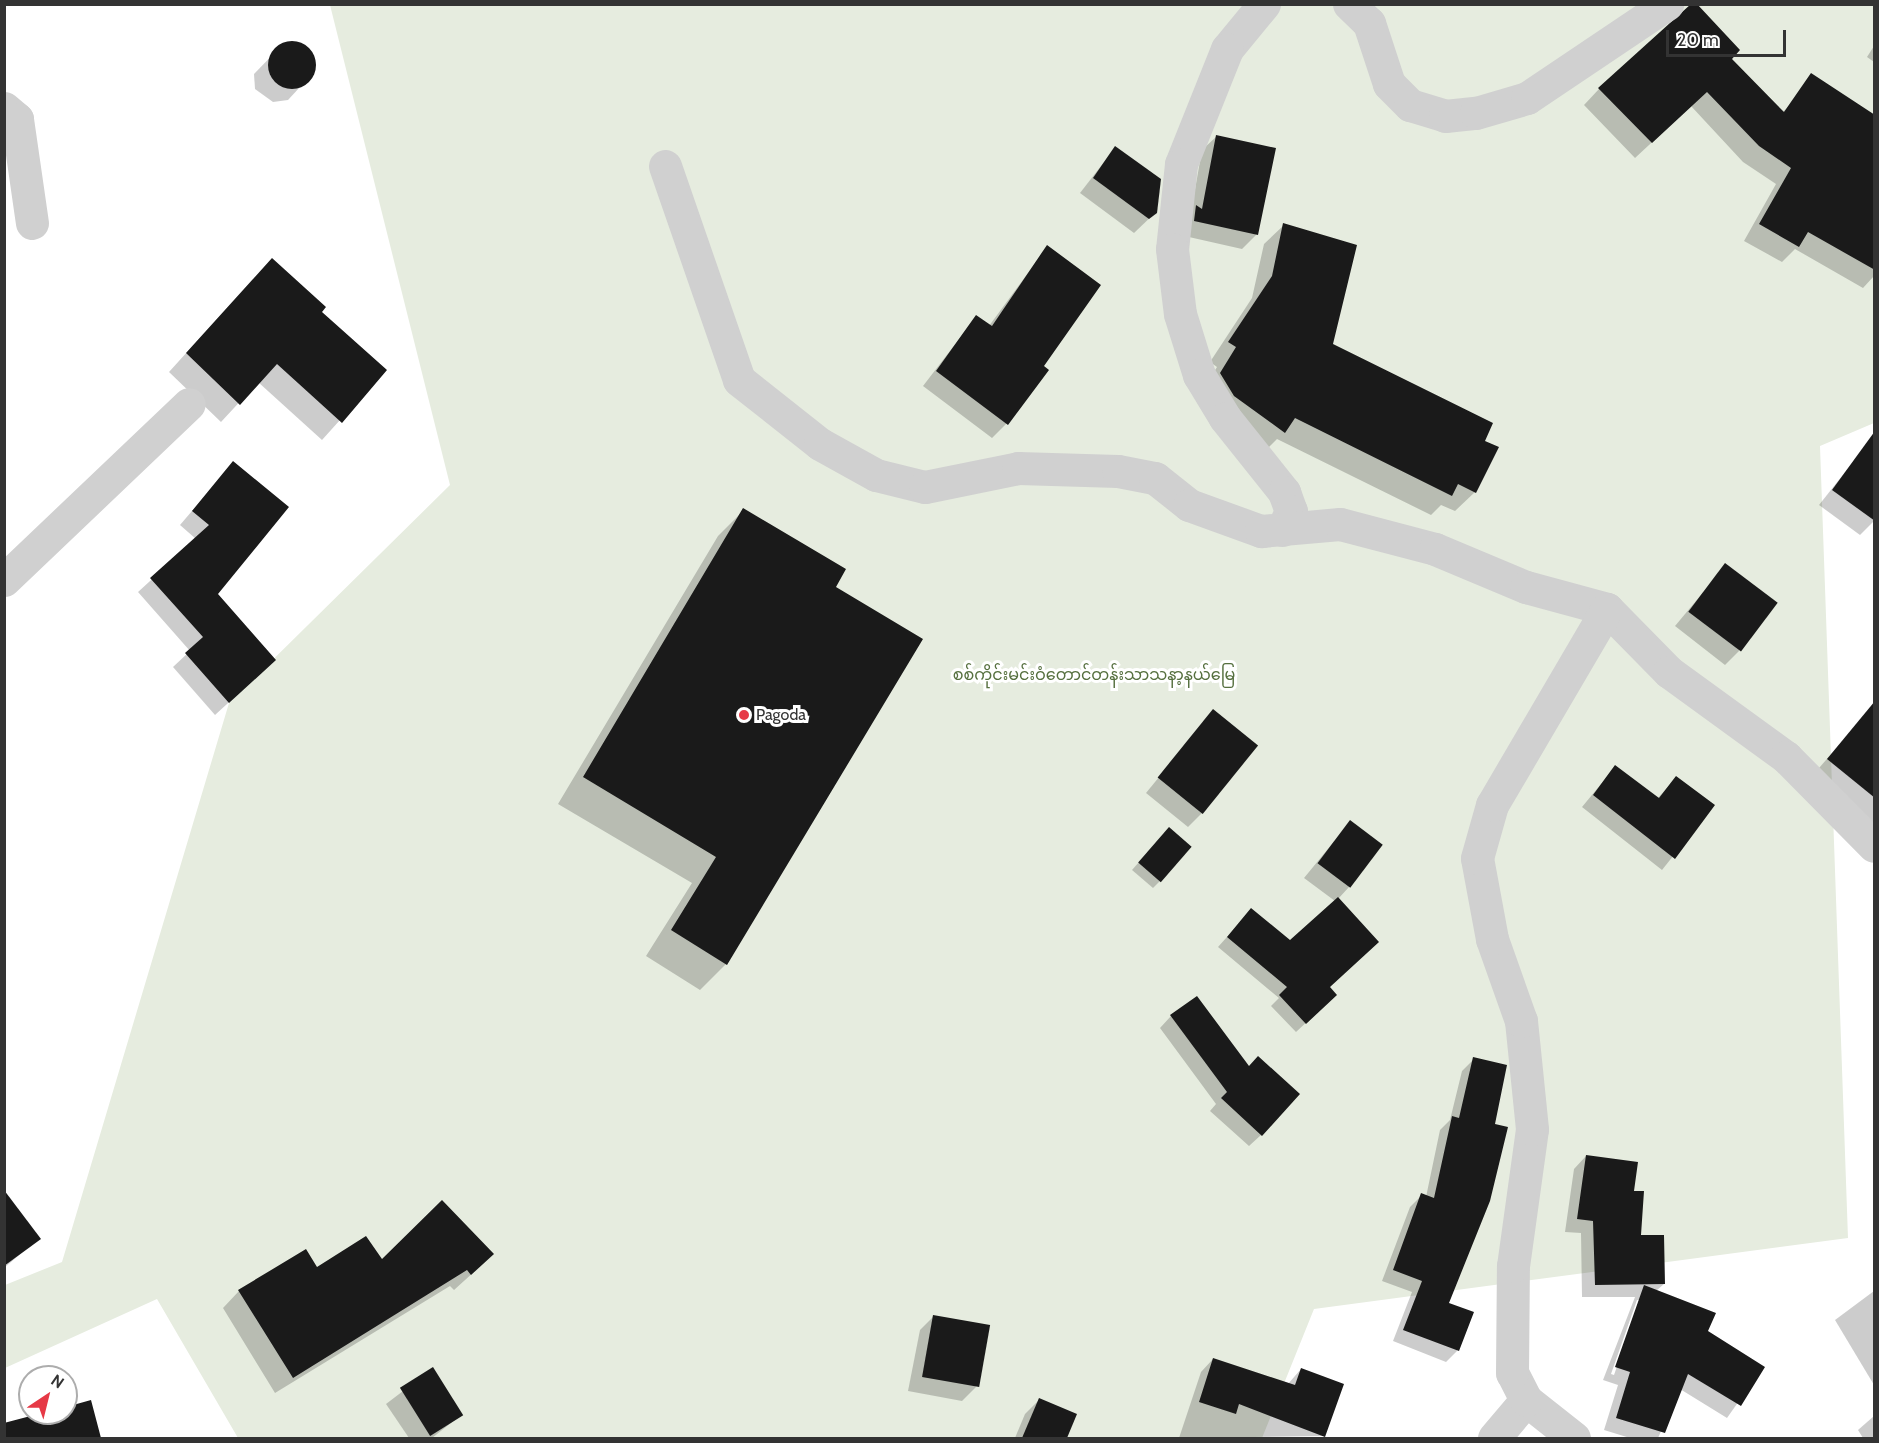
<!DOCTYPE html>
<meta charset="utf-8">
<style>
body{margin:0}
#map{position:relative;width:1879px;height:1443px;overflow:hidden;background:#fff;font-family:Cabin,"Noto Sans Myanmar",sans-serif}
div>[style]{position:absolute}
.green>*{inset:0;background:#e6ecdf}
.shadow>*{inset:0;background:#0003}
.building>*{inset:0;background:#1a1a1a;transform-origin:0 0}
.round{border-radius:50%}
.minor>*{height:33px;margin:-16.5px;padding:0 16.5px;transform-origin:16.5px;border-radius:16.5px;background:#d0d0d0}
.dots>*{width:16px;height:16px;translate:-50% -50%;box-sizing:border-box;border:3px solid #fff;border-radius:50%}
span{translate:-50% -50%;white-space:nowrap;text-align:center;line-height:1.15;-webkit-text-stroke:6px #fff;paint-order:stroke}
.park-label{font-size:16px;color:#56703f}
.poi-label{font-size:16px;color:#333}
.left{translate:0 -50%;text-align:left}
.frame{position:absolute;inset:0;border:6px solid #333;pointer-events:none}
.north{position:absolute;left:18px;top:1365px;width:60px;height:60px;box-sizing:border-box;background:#fff;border:2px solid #adadad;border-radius:50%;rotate:35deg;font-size:16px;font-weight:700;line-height:24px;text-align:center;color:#333}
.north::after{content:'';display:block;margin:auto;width:21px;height:27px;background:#e63946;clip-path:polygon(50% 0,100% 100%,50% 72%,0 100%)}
.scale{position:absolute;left:1666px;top:30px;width:120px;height:27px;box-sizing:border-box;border:3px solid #333;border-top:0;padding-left:8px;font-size:18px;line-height:21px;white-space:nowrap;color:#333;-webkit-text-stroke:4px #fff;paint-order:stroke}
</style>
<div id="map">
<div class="green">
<div style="clip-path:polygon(330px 5px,1874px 5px,1874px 423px,1820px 446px,1848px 1238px,1314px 1309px,1262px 1438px,238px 1438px,157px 1299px,5px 1368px,5px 1285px,62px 1262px,229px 703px,450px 485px)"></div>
</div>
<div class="shadow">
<div style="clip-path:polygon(284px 43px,298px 43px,314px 59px,313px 73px,288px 100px,273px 102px,255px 89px,254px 74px)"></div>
<div style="clip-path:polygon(1874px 46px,1874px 62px,1867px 57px)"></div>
<div style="clip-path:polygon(1730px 59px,1782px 113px,1790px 105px,1874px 187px,1874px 276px,1863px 288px,1795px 249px,1782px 262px,1744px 241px,1776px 184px,1743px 162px,1691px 106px,1635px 158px,1584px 105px,1599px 89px)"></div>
<div style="clip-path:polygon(1217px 136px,1256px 235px,1242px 249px,1180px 235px,1191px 212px,1202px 150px)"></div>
<div style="clip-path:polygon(1115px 148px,1156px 212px,1134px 233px,1080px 193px)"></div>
<div style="clip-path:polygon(1284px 225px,1331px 344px,1483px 441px,1475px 492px,1455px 511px,1441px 505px,1431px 515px,1277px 439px,1264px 452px,1201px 393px,1217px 367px,1210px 362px,1252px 298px,1264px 244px)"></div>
<div style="clip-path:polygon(1047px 247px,1041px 366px,1006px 424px,992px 438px,923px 386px,976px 317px,989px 326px)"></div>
<div style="clip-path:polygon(253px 279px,320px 312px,385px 370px,322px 440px,258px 382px,221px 422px,169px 372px)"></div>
<div style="clip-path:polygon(1865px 447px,1874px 454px,1874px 521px,1860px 535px,1819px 505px)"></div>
<div style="clip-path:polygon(233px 463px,216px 594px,261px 673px,215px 715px,173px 667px,190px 651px,138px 592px,196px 539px,180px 525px)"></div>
<div style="clip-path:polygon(744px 510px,834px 587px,726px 964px,700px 990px,646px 956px,692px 883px,558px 804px,718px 536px)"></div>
<div style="clip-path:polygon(1726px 565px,1739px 651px,1725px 665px,1675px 626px)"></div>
<div style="clip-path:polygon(1213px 711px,1202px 813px,1188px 827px,1146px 793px)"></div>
<div style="clip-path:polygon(1861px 720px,1874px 731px,1874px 827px,1812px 776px)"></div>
<div style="clip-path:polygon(1615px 767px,1657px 799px,1676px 778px,1713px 806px,1662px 870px,1582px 807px)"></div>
<div style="clip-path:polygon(1350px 822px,1349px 887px,1338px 899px,1325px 1005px,1296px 1032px,1271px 1006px,1279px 998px,1218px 947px,1251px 910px,1290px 942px,1335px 901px,1304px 878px)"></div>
<div style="clip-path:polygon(1162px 836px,1160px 881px,1153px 888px,1132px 870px)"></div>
<div style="clip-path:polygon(1171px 1016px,1261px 1135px,1249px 1146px,1210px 1111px,1216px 1104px,1160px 1028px)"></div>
<div style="clip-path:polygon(1474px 1059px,1447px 1304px,1472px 1313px,1457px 1351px,1446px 1362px,1393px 1341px,1412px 1292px,1382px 1281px,1410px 1207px,1422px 1195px,1426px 1197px,1440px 1130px,1450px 1120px,1462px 1071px)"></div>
<div style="clip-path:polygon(evenodd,1586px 1156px,1633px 1192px,1639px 1237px,1664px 1284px,1656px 1291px,1707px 1332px,1763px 1367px,1727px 1418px,1680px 1389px,1658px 1438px,1630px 1438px,1604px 1430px,1618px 1385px,1603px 1380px,1635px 1297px,1582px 1297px,1581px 1233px,1565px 1232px,1574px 1169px,1586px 1156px,1637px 1300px,1640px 1300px,1614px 1375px,1611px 1374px,1637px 1300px)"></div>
<div style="clip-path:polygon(4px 1205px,39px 1238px,4px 1268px)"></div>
<div style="clip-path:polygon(381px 1261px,475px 1271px,454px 1290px,450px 1286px,275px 1393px,223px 1308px,239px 1291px)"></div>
<div style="clip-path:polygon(1874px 1291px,1874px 1385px,1835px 1320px)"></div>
<div style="clip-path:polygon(934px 1316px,976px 1387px,962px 1401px,908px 1391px,920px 1330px)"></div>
<div style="clip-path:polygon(1213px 1359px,1288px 1384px,1301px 1369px,1324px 1436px,1179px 1438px,1201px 1372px)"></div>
<div style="clip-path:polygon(432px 1369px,461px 1415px,432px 1438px,409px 1438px,386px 1404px)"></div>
<div style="clip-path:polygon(1040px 1399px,1075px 1415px,1065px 1438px,1015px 1438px,1025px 1414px)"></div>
<div style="clip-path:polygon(90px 1402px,100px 1438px,4px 1438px,4px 1429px,48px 1413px,66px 1413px,66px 1408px)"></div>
<div style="clip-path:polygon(1874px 1416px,1874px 1438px,1863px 1438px,1858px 1430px)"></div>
</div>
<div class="building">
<div style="clip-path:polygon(1691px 4px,1697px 4px,1740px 50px,1732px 59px,1784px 112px,1811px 73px,1875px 115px,1875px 270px,1808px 232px,1799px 247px,1759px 224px,1791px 168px,1759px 146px,1707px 92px,1652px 143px,1598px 88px)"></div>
<div class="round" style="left:268px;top:41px;width:48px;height:48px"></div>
<div style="clip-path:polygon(1216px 135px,1276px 148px,1258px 235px,1194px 221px,1196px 205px,1202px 209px)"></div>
<div style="clip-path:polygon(1115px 146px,1161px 179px,1157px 213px,1149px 219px,1093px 178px)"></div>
<div style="clip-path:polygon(1283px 223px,1357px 245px,1333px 344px,1493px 423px,1485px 441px,1499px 447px,1476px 493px,1458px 484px,1452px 496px,1295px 418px,1285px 433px,1234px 396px,1220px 373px,1236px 347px,1228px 342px,1272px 276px)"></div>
<div style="clip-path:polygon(1047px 245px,1101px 285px,1044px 366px,1049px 370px,1008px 425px,936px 371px,976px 315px,992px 326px)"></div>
<div style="clip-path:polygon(272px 258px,326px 307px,322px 312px,387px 370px,342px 423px,277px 364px,240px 405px,186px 353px)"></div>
<div style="clip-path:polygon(1875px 431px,1875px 521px,1832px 490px)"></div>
<div style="clip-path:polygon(233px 461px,289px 507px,218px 594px,276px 660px,229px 703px,185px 653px,203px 637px,150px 578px,209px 525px,192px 511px)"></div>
<div style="clip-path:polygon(743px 508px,846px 569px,836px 587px,923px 639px,727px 965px,671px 930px,716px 857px,583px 777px)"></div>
<div style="left:1725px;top:563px;width:66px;height:61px;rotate:37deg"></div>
<div style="clip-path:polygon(1875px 701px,1875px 798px,1827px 759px)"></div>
<div style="left:1213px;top:709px;width:58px;height:88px;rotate:39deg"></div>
<div style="clip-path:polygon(1615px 765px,1659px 798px,1676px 776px,1715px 805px,1675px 859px,1593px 795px)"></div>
<div style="left:1350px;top:820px;width:41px;height:54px;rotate:37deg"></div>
<div style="left:1169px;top:827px;width:30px;height:47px;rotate:41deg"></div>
<div style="clip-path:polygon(1338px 897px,1379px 942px,1330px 987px,1337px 995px,1306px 1024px,1279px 995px,1287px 987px,1227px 937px,1251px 908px,1290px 940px)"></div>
<div style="clip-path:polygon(1197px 996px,1249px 1066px,1258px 1056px,1300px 1094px,1262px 1136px,1221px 1098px,1227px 1092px,1170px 1015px)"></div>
<div style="clip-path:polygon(1473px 1057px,1507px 1065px,1495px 1124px,1508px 1127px,1490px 1201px,1449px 1303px,1474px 1312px,1459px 1351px,1403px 1330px,1422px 1281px,1393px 1270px,1421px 1193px,1434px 1198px,1452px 1116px,1459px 1118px)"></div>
<div style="clip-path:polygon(1586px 1155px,1638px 1162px,1634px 1191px,1644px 1191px,1641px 1235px,1664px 1235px,1665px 1284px,1595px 1285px,1593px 1221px,1577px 1219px)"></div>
<div style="clip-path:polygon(4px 1190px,41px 1239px,4px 1266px)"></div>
<div style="clip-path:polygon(442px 1200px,494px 1254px,471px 1275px,467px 1270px,293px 1378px,238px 1290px,306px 1249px,317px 1267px,366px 1236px,382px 1259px)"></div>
<div style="clip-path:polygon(1644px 1285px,1716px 1313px,1708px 1331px,1765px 1367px,1741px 1406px,1688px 1374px,1665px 1433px,1616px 1418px,1630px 1372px,1615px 1367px)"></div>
<div style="left:933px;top:1315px;width:58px;height:63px;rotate:10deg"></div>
<div style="clip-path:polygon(1213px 1358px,1295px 1385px,1301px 1368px,1344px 1384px,1325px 1437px,1239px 1404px,1236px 1414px,1199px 1402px)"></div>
<div style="left:433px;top:1367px;width:57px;height:39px;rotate:58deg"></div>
<div style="clip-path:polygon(1039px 1398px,1077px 1414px,1067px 1438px,1022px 1438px)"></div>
<div style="clip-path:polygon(91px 1400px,101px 1438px,4px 1438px,4px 1423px,42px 1413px,66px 1413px,66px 1407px)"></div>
</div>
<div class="minor">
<div style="left:1264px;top:4px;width:58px;rotate:129.4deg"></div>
<div style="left:1227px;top:49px;width:124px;rotate:111.8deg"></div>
<div style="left:1181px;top:164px;width:85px;rotate:96deg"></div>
<div style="left:1172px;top:249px;width:65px;rotate:83deg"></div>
<div style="left:1180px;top:314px;width:64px;rotate:72.7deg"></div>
<div style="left:1199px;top:375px;width:50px;rotate:58.8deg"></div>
<div style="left:1225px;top:418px;width:95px;rotate:51.4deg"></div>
<div style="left:1284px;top:492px;width:20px;rotate:70deg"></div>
<div style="left:1291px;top:511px;width:21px;rotate:115deg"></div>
<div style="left:1349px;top:4px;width:28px;rotate:44deg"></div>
<div style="left:1369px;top:23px;width:64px;rotate:71.8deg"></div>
<div style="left:1389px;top:84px;width:30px;rotate:45deg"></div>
<div style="left:1410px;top:105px;width:37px;rotate:17deg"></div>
<div style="left:1445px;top:116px;width:31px;rotate:-6deg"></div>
<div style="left:1476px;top:113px;width:53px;rotate:-16.4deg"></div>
<div style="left:1527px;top:98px;width:169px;rotate:-33.9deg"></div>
<div style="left:4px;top:108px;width:17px;rotate:40deg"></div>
<div style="left:17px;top:119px;width:105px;rotate:81.8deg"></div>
<div style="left:665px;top:166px;width:226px;rotate:70.9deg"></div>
<div style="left:739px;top:380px;width:103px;rotate:38.3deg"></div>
<div style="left:820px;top:444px;width:64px;rotate:29deg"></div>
<div style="left:876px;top:475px;width:50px;rotate:13.8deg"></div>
<div style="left:925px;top:487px;width:95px;rotate:-11.5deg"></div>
<div style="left:1018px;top:468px;width:100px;rotate:1.7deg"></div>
<div style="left:1118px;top:471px;width:38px;rotate:11deg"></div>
<div style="left:1155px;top:478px;width:43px;rotate:38.5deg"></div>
<div style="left:1189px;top:505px;width:77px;rotate:19.9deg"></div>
<div style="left:1261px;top:531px;width:79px;rotate:-5.1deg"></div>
<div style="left:1340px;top:524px;width:98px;rotate:14.7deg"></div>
<div style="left:1435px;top:549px;width:99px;rotate:22.7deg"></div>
<div style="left:1526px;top:587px;width:84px;rotate:15.2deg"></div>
<div style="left:1607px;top:609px;width:88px;rotate:45.5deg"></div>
<div style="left:1669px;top:672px;width:145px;rotate:36deg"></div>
<div style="left:1786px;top:757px;width:125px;rotate:45.3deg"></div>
<div style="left:4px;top:580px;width:255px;rotate:-43.6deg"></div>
<div style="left:1494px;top:1438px;width:50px;rotate:-49.9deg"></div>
<div style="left:1574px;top:1438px;width:61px;rotate:-141.6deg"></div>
<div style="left:1526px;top:1400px;width:30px;rotate:-117deg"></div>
<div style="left:1512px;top:1373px;width:107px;rotate:-89.5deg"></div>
<div style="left:1513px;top:1266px;width:138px;rotate:-82.1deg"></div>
<div style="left:1532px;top:1129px;width:109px;rotate:-95.8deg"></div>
<div style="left:1521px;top:1021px;width:87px;rotate:-109.5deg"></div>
<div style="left:1492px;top:939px;width:82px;rotate:-100.5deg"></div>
<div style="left:1477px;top:858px;width:55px;rotate:-74.2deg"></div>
<div style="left:1492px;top:805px;width:227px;rotate:-59.6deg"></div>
</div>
<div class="dots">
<div style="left:744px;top:715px;background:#e63946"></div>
</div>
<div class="park-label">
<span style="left:1094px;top:675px">စစ်ကိုင်းမင်းဝံတောင်တန်းသာသနာ့နယ်မြေ</span>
</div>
<div class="poi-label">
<span class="left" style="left:756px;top:715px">Pagoda</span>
</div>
<div class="frame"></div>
<div class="north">N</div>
<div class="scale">20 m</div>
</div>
